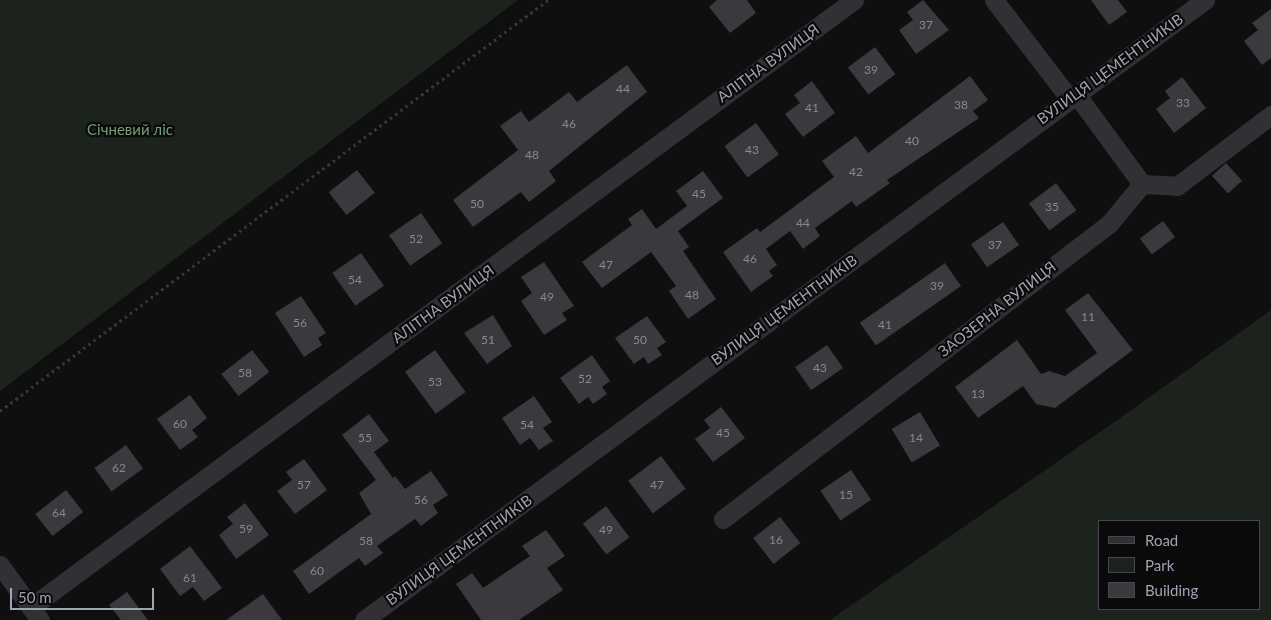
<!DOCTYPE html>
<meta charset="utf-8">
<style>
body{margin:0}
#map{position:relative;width:1271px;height:620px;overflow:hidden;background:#0f0f10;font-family:Lato,sans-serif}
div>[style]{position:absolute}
.green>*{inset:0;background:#1b231c}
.building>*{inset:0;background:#39393e;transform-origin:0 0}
.path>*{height:3px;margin-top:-1.5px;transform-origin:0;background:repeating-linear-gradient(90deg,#36373c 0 2.5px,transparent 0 6.5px)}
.street>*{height:19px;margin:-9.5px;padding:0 9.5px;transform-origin:9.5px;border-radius:9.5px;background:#303035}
span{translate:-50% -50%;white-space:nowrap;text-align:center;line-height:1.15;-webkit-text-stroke:4.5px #0a0a0b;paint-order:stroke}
.number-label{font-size:12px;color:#868995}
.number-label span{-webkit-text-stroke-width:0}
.street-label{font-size:15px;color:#a0a4b2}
.park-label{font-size:15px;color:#769e7a}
.legend{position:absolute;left:1098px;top:520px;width:162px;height:90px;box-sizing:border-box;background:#0a0a0b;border:1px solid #46484e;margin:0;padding:6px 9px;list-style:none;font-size:15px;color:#a0a4b2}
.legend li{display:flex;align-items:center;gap:10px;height:25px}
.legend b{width:25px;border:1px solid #46484e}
.scale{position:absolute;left:10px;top:588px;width:144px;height:22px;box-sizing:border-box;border:2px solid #a0a4b2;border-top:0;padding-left:6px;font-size:15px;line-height:18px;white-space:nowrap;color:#a0a4b2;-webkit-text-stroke:4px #0a0a0b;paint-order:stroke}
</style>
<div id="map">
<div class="green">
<div style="clip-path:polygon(0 0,518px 0,0 391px)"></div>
<div style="clip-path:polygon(evenodd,1271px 310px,1271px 620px,830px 620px,1120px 418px,1271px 310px,1100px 521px,1260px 521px,1260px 609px,1100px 609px,1100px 521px)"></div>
</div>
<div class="building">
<div style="clip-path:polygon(717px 0,747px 0,756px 13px,730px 33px,709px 7px)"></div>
<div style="clip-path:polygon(923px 0,949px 30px,916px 54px,899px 30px,913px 20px,907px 12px)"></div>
<div style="clip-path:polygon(1091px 0,1118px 0,1127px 12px,1109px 25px)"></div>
<div style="clip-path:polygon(1271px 9px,1271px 58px,1262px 65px,1244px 41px,1258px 30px,1252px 23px)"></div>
<div style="left:875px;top:47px;width:34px;height:34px;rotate:53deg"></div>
<div style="clip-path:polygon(627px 65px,647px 92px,549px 171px,556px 181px,529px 202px,521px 192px,473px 227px,453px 200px,518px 150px,500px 126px,521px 111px,529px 122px,569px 92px,577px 102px)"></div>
<div style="clip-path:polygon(970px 76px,988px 100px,973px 111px,979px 118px,887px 180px,890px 183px,856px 207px,852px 201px,815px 228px,820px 236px,803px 249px,790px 231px,766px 249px,777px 265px,769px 271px,773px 276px,751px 292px,723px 252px,757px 228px,760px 232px,834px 177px,822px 161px,856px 136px,868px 153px)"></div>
<div style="clip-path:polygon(1182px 77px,1206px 108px,1174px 133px,1156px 109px,1170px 98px,1165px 91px)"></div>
<div style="clip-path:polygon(812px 81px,835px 113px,803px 137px,785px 114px,800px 103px,794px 95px)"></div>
<div style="left:756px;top:123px;width:39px;height:39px;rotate:54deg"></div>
<div style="left:1226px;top:163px;width:24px;height:19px;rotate:48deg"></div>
<div style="left:357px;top:170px;width:29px;height:36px;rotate:52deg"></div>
<div style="clip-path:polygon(703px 171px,723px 198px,678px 231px,689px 247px,683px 251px,716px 299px,688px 319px,669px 291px,676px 286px,651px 252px,602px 288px,582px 262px,632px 225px,628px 219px,642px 209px,656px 229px,687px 206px,676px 191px)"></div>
<div style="left:1056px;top:183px;width:34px;height:34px;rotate:53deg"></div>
<div style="left:421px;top:213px;width:37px;height:39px;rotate:55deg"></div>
<div style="left:1163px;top:221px;width:20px;height:29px;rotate:53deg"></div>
<div style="left:1003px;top:222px;width:28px;height:39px;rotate:55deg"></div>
<div style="left:361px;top:253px;width:40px;height:35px;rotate:55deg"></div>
<div style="clip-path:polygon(544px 262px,574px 306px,562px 313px,567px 320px,544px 335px,521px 301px,532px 293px,521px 277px)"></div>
<div style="left:945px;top:263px;width:28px;height:104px;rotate:55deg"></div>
<div style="clip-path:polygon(1088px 293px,1133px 350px,1055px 408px,1036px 404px,1023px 386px,978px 418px,955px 387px,1017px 340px,1041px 374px,1049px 371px,1065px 376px,1097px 353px,1065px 310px)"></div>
<div style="clip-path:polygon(301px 296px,326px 333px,318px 338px,322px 345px,304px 357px,275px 313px)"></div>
<div style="clip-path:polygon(493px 315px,512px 346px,487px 364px,464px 333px)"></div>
<div style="clip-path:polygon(647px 316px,666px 342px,657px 348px,662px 355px,648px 364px,644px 357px,634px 364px,615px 338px)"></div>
<div style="left:827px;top:345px;width:28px;height:39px;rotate:55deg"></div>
<div style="left:252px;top:350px;width:28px;height:39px;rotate:52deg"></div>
<div style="left:435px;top:350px;width:52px;height:37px;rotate:54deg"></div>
<div style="clip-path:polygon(592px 355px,610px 381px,602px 387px,607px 394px,593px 404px,588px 397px,579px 404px,560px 378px)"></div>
<div style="clip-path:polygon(190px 395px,207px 418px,192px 430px,198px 437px,180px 450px,157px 419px)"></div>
<div style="clip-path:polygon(534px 396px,552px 422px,543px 428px,553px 441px,539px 450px,530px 438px,520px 445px,502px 418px)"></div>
<div style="clip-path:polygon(721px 407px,745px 438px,713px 462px,695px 439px,710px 428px,704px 420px)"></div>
<div style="left:920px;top:412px;width:39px;height:33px;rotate:59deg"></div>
<div style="clip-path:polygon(369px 414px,389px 441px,374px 452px,393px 478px,395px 476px,405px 489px,431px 471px,448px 495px,433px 505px,438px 513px,421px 526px,415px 519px,377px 546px,383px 553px,365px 566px,359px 558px,309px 594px,293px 571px,371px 514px,359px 493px,376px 480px,342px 435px)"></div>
<div style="left:126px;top:445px;width:29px;height:39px;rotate:54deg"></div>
<div style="left:661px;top:456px;width:41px;height:41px;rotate:53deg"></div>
<div style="clip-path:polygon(304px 459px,327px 490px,295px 514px,277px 491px,292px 480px,286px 472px)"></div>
<div style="left:851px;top:470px;width:36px;height:37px;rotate:56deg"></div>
<div style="left:66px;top:490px;width:28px;height:39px;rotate:52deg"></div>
<div style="clip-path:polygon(245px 503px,269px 535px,236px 559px,219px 535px,233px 524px,227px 517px)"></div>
<div style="left:606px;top:506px;width:39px;height:29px;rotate:53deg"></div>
<div style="left:780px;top:517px;width:33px;height:34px;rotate:52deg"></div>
<div style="clip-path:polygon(546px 530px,565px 556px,547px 568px,563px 590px,519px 620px,481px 620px,456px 584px,472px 573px,483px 588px,530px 556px,522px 546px)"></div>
<div style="clip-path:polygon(190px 546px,222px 588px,204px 601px,193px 587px,180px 596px,160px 569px)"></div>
<div style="clip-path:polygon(127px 592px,148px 620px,121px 620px,109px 605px)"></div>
<div style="clip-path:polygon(263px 594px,282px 620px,226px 620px)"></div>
</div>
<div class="path">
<div style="left:0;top:411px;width:685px;rotate:-36.87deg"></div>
</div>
<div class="street">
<div style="left:994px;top:0;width:125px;rotate:52.5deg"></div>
<div style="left:1076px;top:94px;width:112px;rotate:53.7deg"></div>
<div style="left:723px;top:519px;width:486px;rotate:-37.4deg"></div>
<div style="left:1109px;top:224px;width:52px;rotate:-50.5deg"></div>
<div style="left:1142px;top:184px;width:35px;rotate:3deg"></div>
<div style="left:1177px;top:186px;width:118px;rotate:-37.1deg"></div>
<div style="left:0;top:565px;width:68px;rotate:54deg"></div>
<div style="left:31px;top:607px;width:1023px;rotate:-36.41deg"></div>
<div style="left:364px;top:620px;width:1045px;rotate:-36.4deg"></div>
</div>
<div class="number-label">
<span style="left:926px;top:25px">37</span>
<span style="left:871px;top:70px">39</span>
<span style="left:623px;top:89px">44</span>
<span style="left:1183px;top:103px">33</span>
<span style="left:961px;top:105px">38</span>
<span style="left:812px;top:108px">41</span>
<span style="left:569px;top:124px">46</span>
<span style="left:912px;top:141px">40</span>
<span style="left:752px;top:150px">43</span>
<span style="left:532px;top:155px">48</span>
<span style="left:856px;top:172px">42</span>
<span style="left:699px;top:194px">45</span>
<span style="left:477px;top:204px">50</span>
<span style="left:1052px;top:207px">35</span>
<span style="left:803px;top:223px">44</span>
<span style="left:416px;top:239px">52</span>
<span style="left:995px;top:245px">37</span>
<span style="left:750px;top:259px">46</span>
<span style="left:606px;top:265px">47</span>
<span style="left:355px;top:280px">54</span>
<span style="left:937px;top:286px">39</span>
<span style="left:692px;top:295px">48</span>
<span style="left:547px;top:297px">49</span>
<span style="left:1088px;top:317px">11</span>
<span style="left:300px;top:323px">56</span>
<span style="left:885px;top:325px">41</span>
<span style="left:488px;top:340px">51</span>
<span style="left:640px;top:340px">50</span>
<span style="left:820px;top:368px">43</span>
<span style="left:245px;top:373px">58</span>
<span style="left:585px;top:379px">52</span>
<span style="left:435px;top:382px">53</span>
<span style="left:978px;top:394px">13</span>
<span style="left:180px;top:424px">60</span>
<span style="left:527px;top:425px">54</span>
<span style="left:723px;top:433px">45</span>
<span style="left:365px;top:438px">55</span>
<span style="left:916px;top:438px">14</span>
<span style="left:119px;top:468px">62</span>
<span style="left:304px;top:485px">57</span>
<span style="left:657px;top:485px">47</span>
<span style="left:846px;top:495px">15</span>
<span style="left:421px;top:500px">56</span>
<span style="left:59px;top:513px">64</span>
<span style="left:246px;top:529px">59</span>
<span style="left:606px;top:530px">49</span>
<span style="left:776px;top:540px">16</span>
<span style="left:366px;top:541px">58</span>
<span style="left:317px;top:571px">60</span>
<span style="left:190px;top:578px">61</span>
</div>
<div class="street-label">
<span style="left:768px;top:63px;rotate:-36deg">АЛІТНА ВУЛИЦЯ</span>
<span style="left:1110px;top:69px;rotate:-36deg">ВУЛИЦЯ ЦЕМЕНТНИКІВ</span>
<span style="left:443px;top:304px;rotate:-36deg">АЛІТНА ВУЛИЦЯ</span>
<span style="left:997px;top:309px;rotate:-38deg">ЗАОЗЕРНА ВУЛИЦЯ</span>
<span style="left:784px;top:310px;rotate:-36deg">ВУЛИЦЯ ЦЕМЕНТНИКІВ</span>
<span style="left:459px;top:550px;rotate:-36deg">ВУЛИЦЯ ЦЕМЕНТНИКІВ</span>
</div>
<div class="park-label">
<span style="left:130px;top:130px">Січневий ліс</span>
</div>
<ul class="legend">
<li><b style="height:6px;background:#303035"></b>Road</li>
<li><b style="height:14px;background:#1b231c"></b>Park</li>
<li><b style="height:14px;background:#39393e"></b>Building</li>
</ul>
<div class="scale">50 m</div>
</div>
